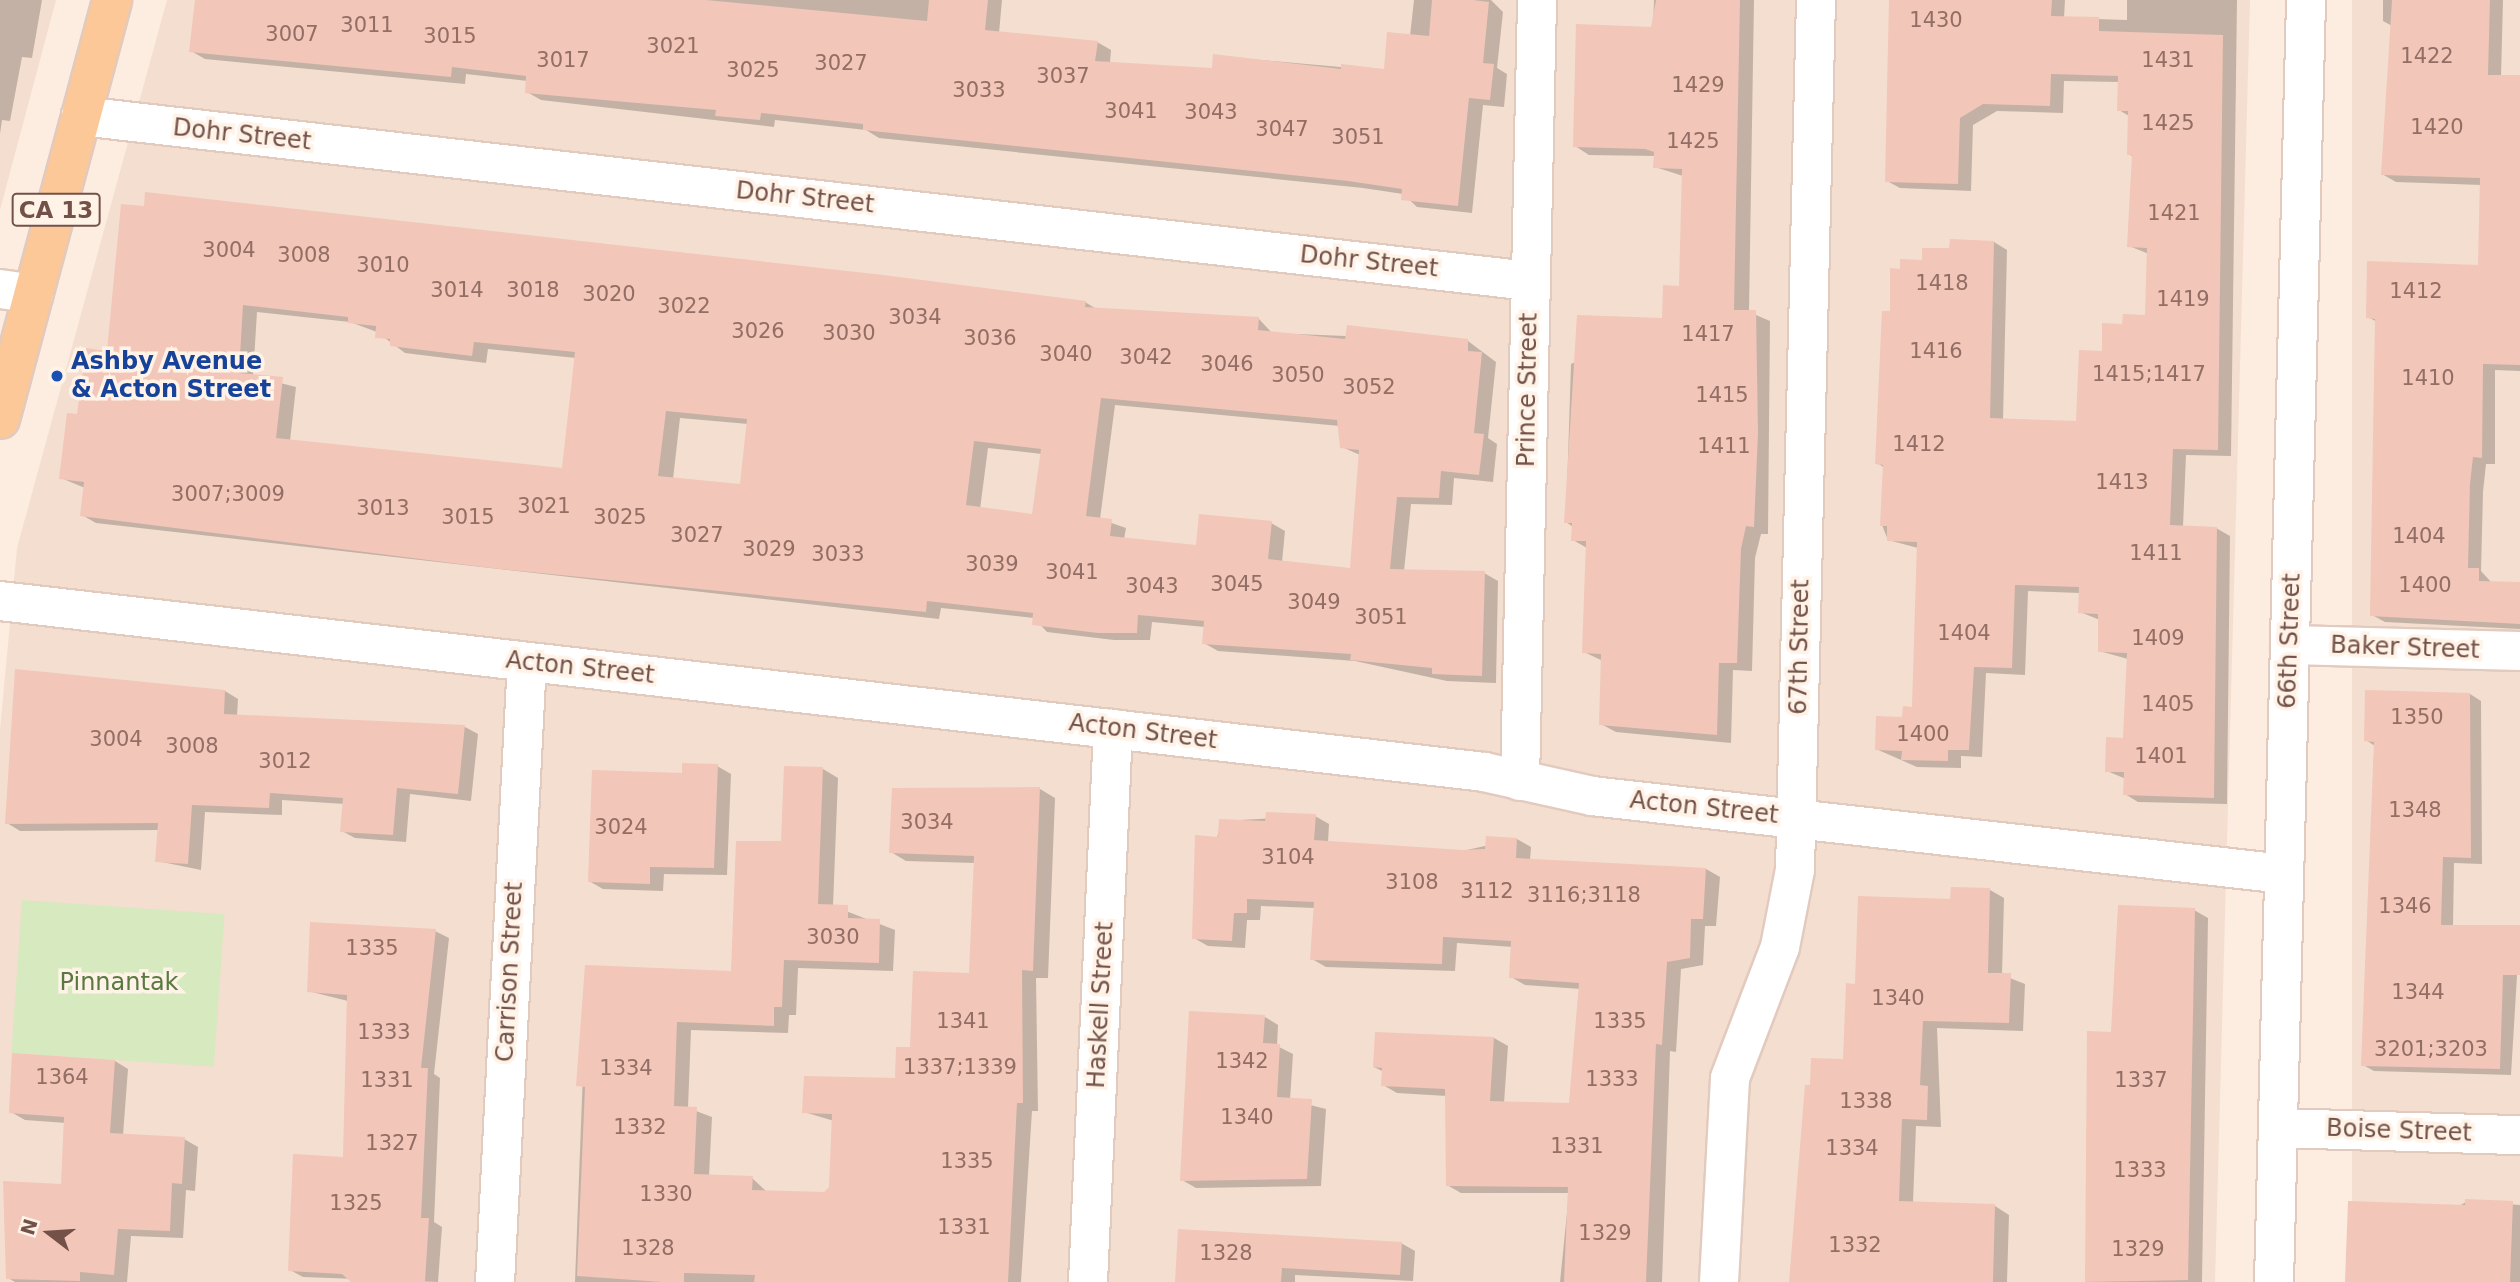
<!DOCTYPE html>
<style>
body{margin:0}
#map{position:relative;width:2520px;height:1282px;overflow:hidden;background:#fcede0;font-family:"DejaVu Sans",sans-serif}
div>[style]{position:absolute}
.residential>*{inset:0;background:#f4decf;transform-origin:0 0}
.green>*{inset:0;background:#d6e9bf;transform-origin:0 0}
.shadow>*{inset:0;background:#0003}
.building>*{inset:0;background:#f2c6b8}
.roads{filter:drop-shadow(2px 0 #e2cabf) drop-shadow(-2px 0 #e2cabf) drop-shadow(0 2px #e2cabf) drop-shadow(0 -2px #e2cabf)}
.minor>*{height:38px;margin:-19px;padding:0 19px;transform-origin:19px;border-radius:19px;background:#fff}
.primary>*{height:38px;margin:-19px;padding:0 19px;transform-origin:19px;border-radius:19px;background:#fcc898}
.dots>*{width:19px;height:19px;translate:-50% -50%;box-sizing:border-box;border:4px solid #fff2e7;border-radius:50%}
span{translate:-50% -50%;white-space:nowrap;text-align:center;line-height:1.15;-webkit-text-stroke:7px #fff2e7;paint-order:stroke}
.number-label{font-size:21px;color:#936e64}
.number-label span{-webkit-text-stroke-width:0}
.shield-label span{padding:2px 5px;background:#fff2e7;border:2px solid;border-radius:5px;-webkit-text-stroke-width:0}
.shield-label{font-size:23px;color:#735148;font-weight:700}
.street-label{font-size:24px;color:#735148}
.transit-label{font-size:24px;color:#164399;font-weight:700}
.left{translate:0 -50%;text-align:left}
.park-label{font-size:24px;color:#597940}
.north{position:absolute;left:14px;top:1198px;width:70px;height:70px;-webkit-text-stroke:5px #fff2e7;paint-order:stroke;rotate:287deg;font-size:19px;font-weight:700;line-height:28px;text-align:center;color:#735148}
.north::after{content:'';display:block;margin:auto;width:24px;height:32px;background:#735148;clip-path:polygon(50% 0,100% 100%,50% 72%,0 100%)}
</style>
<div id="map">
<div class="residential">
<div style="clip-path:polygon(0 0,56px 0,0 210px)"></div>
<div style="clip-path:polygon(167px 0,2250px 0,2215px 1282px,0 1282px,0 730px,17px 548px)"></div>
<div style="left:2352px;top:0;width:168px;height:1282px"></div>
</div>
<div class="green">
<div style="left:22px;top:900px;width:203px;height:153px;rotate:4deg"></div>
</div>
<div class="shadow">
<div style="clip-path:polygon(0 0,42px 0,32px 58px,22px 57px,10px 121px,2px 120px,0 134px)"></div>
<div style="clip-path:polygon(197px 0,1002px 0,999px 33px,1097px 42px,1111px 50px,1110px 63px,1214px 70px,1215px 56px,1385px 71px,1410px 36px,1414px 0,1491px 0,1503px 12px,1497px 68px,1507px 74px,1504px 107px,1483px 105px,1472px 213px,1417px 207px,1403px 194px,1363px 188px,879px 138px,866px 130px,775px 120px,774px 127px,541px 100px,527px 92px,528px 81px,466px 74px,465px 84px,205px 59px,191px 51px)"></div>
<div style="clip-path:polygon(1654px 0,1754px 0,1749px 312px,1770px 321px,1768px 534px,1761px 534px,1755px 558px,1752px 671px,1733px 670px,1731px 743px,1616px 732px,1601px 724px,1603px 661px,1584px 652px,1587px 548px,1573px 540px,1573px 527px,1566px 522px,1571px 364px,1664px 320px,1681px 288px,1683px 176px,1655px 167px,1656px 156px,1589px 155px,1575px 146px,1653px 29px)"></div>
<div style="clip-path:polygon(1890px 0,2065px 0,2064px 18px,2127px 20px,2127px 0,2237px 0,2231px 456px,2186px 455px,2183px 527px,2216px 528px,2230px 536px,2227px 804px,2138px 802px,2125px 794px,2126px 779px,2107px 771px,2124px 740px,2128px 659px,2099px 651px,2100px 620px,2080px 612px,2080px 593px,2028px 591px,2025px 675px,1986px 673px,1982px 757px,1961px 756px,1961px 768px,1917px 767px,1876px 749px,1913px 708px,1918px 548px,1888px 540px,1882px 525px,1885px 468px,1877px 463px,1891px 313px,1902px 271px,1951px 250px,1994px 242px,2007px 250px,2003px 420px,2078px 423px,2103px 353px,2124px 326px,2147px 317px,2149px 254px,2129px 246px,2134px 157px,2128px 154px,2129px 116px,2119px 110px,2120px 82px,2064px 81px,2063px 113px,1997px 111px,1973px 125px,1971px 191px,1900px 188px,1887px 181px)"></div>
<div style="clip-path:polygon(2383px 0,2503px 0,2501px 77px,2520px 77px,2520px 371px,2495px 370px,2495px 464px,2486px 464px,2483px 492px,2481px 571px,2492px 583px,2520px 584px,2520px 629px,2385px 622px,2372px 615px,2377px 322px,2368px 317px,2480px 266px,2482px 185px,2396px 182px,2382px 174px,2392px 26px,2383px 21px)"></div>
<div style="clip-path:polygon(evenodd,123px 206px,1085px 302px,1098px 310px,1259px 319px,1272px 333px,1468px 341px,1496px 362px,1488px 438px,1497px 444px,1493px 482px,1454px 478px,1452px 505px,1411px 504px,1404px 571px,1484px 573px,1498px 581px,1496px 683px,1447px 681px,1355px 661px,1218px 651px,1204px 643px,1205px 627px,1152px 622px,1150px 640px,1114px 640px,1047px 632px,1034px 618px,961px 610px,941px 608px,939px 619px,96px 523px,82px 515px,85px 488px,61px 478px,79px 416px,109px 353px,123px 206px,257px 312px,350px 322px,377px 332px,405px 353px,486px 363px,488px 349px,576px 358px,564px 470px,290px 441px,296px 387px,253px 376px,257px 312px,123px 206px,1115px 405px,1340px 426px,1342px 447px,1360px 455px,1352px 570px,1282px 562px,1285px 531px,1271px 523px,1198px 547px,1124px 539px,1126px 528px,1100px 519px,1115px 405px,123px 206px,680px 418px,748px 424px,741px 486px,673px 479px,680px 418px,123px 206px,988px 448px,1042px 454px,1034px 516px,980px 509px,988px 448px)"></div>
<div style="clip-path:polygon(225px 691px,238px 699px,237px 716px,465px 727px,478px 734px,471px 801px,410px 794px,406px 842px,355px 838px,342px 831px,345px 804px,282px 800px,282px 815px,205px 812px,201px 870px,157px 861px,159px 830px,20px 831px,7px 823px)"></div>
<div style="clip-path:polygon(2470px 694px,2481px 701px,2482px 864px,2454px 863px,2453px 927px,2520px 926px,2511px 1075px,2374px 1071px,2363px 1065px,2375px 746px,2366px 740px)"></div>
<div style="clip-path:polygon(717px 766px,731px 774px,727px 875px,664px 874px,663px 891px,603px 889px,589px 881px,684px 775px)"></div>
<div style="clip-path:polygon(786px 768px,823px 769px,838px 778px,833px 906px,895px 930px,893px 971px,798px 968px,796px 1015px,789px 1015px,788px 1033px,691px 1030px,688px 1108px,712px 1117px,709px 1176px,752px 1178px,767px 1192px,824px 1194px,831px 1188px,834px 1121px,804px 1112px,896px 1080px,912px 1049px,971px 974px,975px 863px,906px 861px,891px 852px,1040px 789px,1055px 798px,1048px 978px,1036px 978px,1038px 1111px,1032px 1111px,1021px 1282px,575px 1282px,587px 967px,733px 972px,783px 843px)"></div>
<div style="clip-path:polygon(1315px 816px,1329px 824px,1328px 843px,1462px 851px,1517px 839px,1531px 847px,1530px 860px,1706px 869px,1720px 877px,1716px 926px,1705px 926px,1703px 965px,1681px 969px,1676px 1052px,1670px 1051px,1662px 1282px,1560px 1282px,1569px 1193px,1461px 1193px,1447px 1185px,1447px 1096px,1397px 1093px,1383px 1085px,1384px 1072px,1374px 1067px,1494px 1038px,1508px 1046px,1504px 1103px,1571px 1105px,1581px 989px,1525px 985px,1511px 977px,1513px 947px,1457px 943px,1455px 971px,1326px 967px,1312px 959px,1315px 908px,1261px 906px,1260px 920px,1247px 920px,1245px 948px,1208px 946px,1194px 938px,1221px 821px)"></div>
<div style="clip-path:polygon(1990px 890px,2004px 898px,2002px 975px,2025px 984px,2023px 1031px,1937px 1028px,1941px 1127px,1916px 1126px,1913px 1203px,1995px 1206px,2009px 1215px,2007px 1282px,1790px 1282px,1807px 1087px,1845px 1061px,1857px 985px,1952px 901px)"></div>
<div style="clip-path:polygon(2194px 910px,2208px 918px,2202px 1282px,2087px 1282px,2088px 1033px,2113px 1034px)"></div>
<div style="clip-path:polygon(435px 931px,449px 938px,434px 1074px,440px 1078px,434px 1222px,442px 1227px,438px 1282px,303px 1277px,290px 1270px,344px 1158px,350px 1051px,348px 1001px,308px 991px)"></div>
<div style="clip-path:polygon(1265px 1017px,1278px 1025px,1277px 1046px,1293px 1054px,1290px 1100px,1326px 1109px,1321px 1186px,1196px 1188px,1182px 1180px)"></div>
<div style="clip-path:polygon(115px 1061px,128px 1069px,123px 1135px,184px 1139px,198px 1147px,195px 1191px,186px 1190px,183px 1238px,131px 1236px,127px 1282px,15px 1282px,8px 1278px,62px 1186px,66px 1123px,25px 1120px,11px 1112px)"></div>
<div style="clip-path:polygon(2467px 1201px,2520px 1205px,2520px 1282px,2347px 1282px)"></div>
<div style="clip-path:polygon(1401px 1243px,1415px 1251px,1413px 1281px,1295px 1275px,1295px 1282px,1178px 1282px)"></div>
</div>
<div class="building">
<div style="clip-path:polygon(195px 0,706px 0,927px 21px,929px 0,988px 0,985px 30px,1098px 41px,1095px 61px,1212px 68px,1213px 54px,1341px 69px,1341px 64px,1384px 69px,1387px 32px,1429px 36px,1432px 0,1473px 0,1489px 2px,1483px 63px,1494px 64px,1490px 100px,1469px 98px,1458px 206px,1401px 200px,1402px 189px,1348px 181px,863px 130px,863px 124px,761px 113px,760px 120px,715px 116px,716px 110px,525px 93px,526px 76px,452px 67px,451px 77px,189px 52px)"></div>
<div style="clip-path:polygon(1656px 0,1740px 0,1734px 310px,1756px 310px,1758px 433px,1754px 527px,1746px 526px,1741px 549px,1737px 663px,1719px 663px,1717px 735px,1599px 725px,1601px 654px,1582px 653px,1586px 541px,1571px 541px,1572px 523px,1564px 523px,1577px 315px,1662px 318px,1663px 285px,1679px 286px,1682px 169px,1653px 168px,1654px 152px,1645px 149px,1573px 147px,1576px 24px,1651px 27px)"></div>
<div style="clip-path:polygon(1889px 0,2052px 0,2051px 16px,2099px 17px,2099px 31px,2223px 35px,2218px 450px,2173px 449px,2170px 525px,2217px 527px,2214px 798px,2123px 795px,2124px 772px,2105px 772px,2106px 737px,2123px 738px,2127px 653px,2098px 652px,2098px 614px,2078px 613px,2079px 587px,2015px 585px,2012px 668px,1974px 667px,1969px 750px,1948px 750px,1948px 761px,1901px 760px,1902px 751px,1875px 750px,1876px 716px,1902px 717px,1903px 706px,1912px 707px,1917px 542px,1887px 541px,1887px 526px,1880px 526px,1883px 465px,1875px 464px,1882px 311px,1890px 311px,1890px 268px,1900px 269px,1900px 259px,1922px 260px,1922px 248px,1949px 248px,1950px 239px,1994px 241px,1990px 418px,2076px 421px,2079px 350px,2102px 351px,2102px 323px,2122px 324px,2123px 314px,2145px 315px,2147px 248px,2127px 247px,2132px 155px,2127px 155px,2128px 111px,2117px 111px,2118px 76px,2051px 74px,2050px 106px,1983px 104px,1960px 118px,1958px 184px,1885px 182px)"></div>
<div style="clip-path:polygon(2392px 0,2490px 0,2488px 75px,2520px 75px,2520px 365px,2483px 364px,2482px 458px,2473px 457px,2470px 484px,2468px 568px,2479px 568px,2479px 581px,2520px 582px,2520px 624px,2370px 616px,2375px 319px,2366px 318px,2367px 261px,2478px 265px,2480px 178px,2381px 175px)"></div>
<div style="clip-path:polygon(evenodd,145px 192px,883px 275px,1086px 301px,1085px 307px,1259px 317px,1258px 330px,1345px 339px,1347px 325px,1468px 339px,1468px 351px,1482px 352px,1474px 433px,1484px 434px,1479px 475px,1441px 471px,1439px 498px,1397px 497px,1390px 569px,1485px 571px,1482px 676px,1432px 674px,1432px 668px,1350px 660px,1351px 654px,1202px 644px,1204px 621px,1138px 615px,1137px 633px,1098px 633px,1032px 625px,1033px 613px,945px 603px,927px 601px,926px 612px,491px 568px,80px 516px,84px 482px,59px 479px,67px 413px,77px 414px,86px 348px,107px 351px,121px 204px,144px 206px,145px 192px,243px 305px,348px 317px,348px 323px,376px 326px,375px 338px,390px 339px,390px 346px,472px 356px,474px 342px,575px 352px,562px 468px,276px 438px,283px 377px,239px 373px,243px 305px,145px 192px,1101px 398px,1337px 420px,1340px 448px,1359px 450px,1350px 568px,1268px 559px,1272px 521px,1199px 514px,1196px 545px,1110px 536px,1112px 519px,1086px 516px,1101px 398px,145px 192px,666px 411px,747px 419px,740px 484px,658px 476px,666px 411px,145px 192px,974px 441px,1041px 449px,1032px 514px,966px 505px,974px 441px)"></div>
<div style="clip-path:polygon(15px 669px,225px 690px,224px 714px,465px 725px,458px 794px,397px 788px,393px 835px,340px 832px,343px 798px,270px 793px,269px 808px,192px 805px,188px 864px,155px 862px,158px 823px,5px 824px)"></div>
<div style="clip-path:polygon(2365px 690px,2470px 693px,2471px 858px,2443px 857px,2441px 925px,2520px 925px,2520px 975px,2503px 975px,2500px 1069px,2361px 1066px,2374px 742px,2364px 741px)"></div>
<div style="clip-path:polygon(682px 763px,718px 764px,714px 868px,650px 867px,650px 884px,588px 882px,592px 770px,682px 773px)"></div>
<div style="clip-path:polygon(784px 766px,823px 767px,818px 904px,848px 905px,848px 918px,880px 919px,879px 963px,784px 960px,782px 1007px,774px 1007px,774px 1026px,677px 1022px,674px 1106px,697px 1107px,694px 1174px,753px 1176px,752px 1190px,824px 1192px,829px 1187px,832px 1114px,802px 1113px,804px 1076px,895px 1078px,896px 1047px,910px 1047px,913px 971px,969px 973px,974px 856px,889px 853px,892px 788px,1040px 787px,1033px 971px,1022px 970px,1023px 1103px,1017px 1103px,1008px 1282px,754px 1282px,755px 1275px,684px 1273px,684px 1282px,662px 1282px,577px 1276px,585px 1087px,576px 1086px,585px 965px,731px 971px,736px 841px,781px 841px)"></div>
<div style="clip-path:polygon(1266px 812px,1316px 814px,1314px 840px,1462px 850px,1485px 849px,1486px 836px,1517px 838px,1516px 858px,1706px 868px,1703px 919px,1691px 919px,1690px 958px,1667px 962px,1662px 1045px,1656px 1044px,1646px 1282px,1564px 1282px,1568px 1187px,1446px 1186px,1445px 1089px,1381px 1086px,1382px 1068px,1373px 1067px,1375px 1032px,1494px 1037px,1490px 1101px,1569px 1103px,1579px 983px,1509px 978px,1511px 941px,1443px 937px,1442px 964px,1310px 960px,1314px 902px,1247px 899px,1247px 913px,1234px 913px,1232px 941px,1192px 939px,1195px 835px,1218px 837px,1219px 819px,1265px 821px)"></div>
<div style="clip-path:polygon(1951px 887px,1990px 888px,1988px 973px,2011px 973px,2009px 1023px,1923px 1021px,1920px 1085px,1928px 1086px,1927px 1120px,1902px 1119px,1899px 1201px,1995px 1204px,1993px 1282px,1789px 1282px,1805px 1085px,1810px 1085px,1811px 1058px,1843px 1059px,1846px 983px,1855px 984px,1858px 896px,1950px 899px)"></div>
<div style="clip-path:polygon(2118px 905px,2195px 908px,2188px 1280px,2085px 1282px,2087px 1031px,2111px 1032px)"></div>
<div style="clip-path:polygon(310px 922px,436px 929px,421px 1068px,428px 1068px,421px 1218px,429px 1218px,425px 1282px,351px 1282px,342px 1274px,288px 1271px,293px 1154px,343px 1157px,347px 995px,307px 992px)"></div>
<div style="clip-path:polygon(1189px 1011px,1265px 1015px,1263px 1043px,1280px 1044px,1277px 1097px,1312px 1099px,1307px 1179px,1180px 1181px)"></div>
<div style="clip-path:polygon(12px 1053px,115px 1060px,110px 1133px,185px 1137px,182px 1184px,172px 1183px,170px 1231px,118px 1229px,114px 1275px,80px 1272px,80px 1281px,6px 1279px,3px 1181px,61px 1184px,64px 1117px,9px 1113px)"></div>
<div style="clip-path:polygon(2465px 1199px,2513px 1201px,2510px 1282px,2345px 1282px,2348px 1201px,2465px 1205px)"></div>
<div style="clip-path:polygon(1178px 1229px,1402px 1242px,1400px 1275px,1282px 1268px,1281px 1282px,1175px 1282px)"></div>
</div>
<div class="roads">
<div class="minor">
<div style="left:81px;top:116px;width:1458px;rotate:6.5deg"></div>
<div style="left:0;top:289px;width:34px;rotate:8deg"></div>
<div style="left:0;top:601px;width:1494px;rotate:6.57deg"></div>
<div style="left:1484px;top:772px;width:111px;rotate:12.5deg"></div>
<div style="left:1592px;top:796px;width:696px;rotate:6.43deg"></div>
<div style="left:2290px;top:645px;width:230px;rotate:1.5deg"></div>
<div style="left:1520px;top:781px;width:781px;rotate:-88.75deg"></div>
<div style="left:2278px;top:1128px;width:242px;rotate:1.7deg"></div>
<div style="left:495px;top:1282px;width:621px;rotate:-87.05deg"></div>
<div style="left:1088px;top:1282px;width:554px;rotate:-87.41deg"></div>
<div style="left:1719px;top:1282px;width:204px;rotate:-86.9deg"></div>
<div style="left:1730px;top:1078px;width:140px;rotate:-69.1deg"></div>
<div style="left:1780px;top:947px;width:78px;rotate:-79deg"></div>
<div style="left:1795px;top:870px;width:870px;rotate:-88.62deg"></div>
<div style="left:2274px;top:1282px;width:1282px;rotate:-88.57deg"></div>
</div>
<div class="primary">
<div style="left:0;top:419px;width:434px;rotate:-75deg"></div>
</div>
</div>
<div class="dots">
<div style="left:57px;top:376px;background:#1a4fb4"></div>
</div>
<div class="number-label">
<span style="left:1936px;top:20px">1430</span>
<span style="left:367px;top:25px">3011</span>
<span style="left:292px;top:34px">3007</span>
<span style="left:450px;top:36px">3015</span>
<span style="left:673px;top:46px">3021</span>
<span style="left:2427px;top:56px">1422</span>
<span style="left:563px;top:60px">3017</span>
<span style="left:2168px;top:60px">1431</span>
<span style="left:841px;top:63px">3027</span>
<span style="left:753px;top:70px">3025</span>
<span style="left:1063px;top:76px">3037</span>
<span style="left:1698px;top:85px">1429</span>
<span style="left:979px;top:90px">3033</span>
<span style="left:1131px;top:111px">3041</span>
<span style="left:1211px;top:112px">3043</span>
<span style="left:2168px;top:123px">1425</span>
<span style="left:2437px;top:127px">1420</span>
<span style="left:1282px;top:129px">3047</span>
<span style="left:1358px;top:137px">3051</span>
<span style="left:1693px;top:141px">1425</span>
<span style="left:2174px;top:213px">1421</span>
<span style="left:229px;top:250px">3004</span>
<span style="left:304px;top:255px">3008</span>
<span style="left:383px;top:265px">3010</span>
<span style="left:1942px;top:283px">1418</span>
<span style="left:457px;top:290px">3014</span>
<span style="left:533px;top:290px">3018</span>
<span style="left:2416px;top:291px">1412</span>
<span style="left:609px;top:294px">3020</span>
<span style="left:2183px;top:299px">1419</span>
<span style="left:684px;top:306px">3022</span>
<span style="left:915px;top:317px">3034</span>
<span style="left:758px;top:331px">3026</span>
<span style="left:849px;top:333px">3030</span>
<span style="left:1708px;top:334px">1417</span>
<span style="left:990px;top:338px">3036</span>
<span style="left:1936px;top:351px">1416</span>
<span style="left:1066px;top:354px">3040</span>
<span style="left:1146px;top:357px">3042</span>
<span style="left:1227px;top:364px">3046</span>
<span style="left:2149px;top:374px">1415;1417</span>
<span style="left:1298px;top:375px">3050</span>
<span style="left:2428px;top:378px">1410</span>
<span style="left:1369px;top:387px">3052</span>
<span style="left:1722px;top:395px">1415</span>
<span style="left:1919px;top:444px">1412</span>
<span style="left:1724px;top:446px">1411</span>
<span style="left:2122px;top:482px">1413</span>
<span style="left:228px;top:494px">3007;3009</span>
<span style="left:544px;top:506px">3021</span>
<span style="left:383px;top:508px">3013</span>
<span style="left:468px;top:517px">3015</span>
<span style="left:620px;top:517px">3025</span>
<span style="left:697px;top:535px">3027</span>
<span style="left:2419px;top:536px">1404</span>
<span style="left:769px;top:549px">3029</span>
<span style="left:2156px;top:553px">1411</span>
<span style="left:838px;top:554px">3033</span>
<span style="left:992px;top:564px">3039</span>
<span style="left:1072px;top:572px">3041</span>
<span style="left:1237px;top:584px">3045</span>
<span style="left:2425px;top:585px">1400</span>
<span style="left:1152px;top:586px">3043</span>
<span style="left:1314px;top:602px">3049</span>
<span style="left:1381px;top:617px">3051</span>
<span style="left:1964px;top:633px">1404</span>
<span style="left:2158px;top:638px">1409</span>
<span style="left:2168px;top:704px">1405</span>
<span style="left:2417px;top:717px">1350</span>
<span style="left:1923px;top:734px">1400</span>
<span style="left:116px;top:739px">3004</span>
<span style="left:192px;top:746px">3008</span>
<span style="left:2161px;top:756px">1401</span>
<span style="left:285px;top:761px">3012</span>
<span style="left:2415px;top:810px">1348</span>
<span style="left:927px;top:822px">3034</span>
<span style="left:621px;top:827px">3024</span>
<span style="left:1288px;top:857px">3104</span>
<span style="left:1412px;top:882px">3108</span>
<span style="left:1487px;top:891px">3112</span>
<span style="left:1584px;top:895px">3116;3118</span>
<span style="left:2405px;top:906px">1346</span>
<span style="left:833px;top:937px">3030</span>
<span style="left:372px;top:948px">1335</span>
<span style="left:2418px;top:992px">1344</span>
<span style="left:1898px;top:998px">1340</span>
<span style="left:963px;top:1021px">1341</span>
<span style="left:1620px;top:1021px">1335</span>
<span style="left:384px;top:1032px">1333</span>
<span style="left:2431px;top:1049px">3201;3203</span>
<span style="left:1242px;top:1061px">1342</span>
<span style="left:960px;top:1067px">1337;1339</span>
<span style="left:626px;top:1068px">1334</span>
<span style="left:62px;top:1077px">1364</span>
<span style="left:1612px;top:1079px">1333</span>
<span style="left:387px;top:1080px">1331</span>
<span style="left:2141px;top:1080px">1337</span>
<span style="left:1866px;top:1101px">1338</span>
<span style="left:1247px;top:1117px">1340</span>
<span style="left:640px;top:1127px">1332</span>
<span style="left:392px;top:1143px">1327</span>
<span style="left:1577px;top:1146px">1331</span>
<span style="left:1852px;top:1148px">1334</span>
<span style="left:967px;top:1161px">1335</span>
<span style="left:2140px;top:1170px">1333</span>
<span style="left:666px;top:1194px">1330</span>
<span style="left:356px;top:1203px">1325</span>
<span style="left:964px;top:1227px">1331</span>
<span style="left:1605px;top:1233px">1329</span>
<span style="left:1855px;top:1245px">1332</span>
<span style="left:648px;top:1248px">1328</span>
<span style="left:2138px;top:1249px">1329</span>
<span style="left:1226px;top:1253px">1328</span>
</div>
<div class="shield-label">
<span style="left:56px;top:210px">CA 13</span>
</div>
<div class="street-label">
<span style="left:242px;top:135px;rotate:6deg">Dohr Street</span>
<span style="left:805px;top:198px;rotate:6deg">Dohr Street</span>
<span style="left:1369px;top:262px;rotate:6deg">Dohr Street</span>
<span style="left:1528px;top:390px;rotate:-89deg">Prince Street</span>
<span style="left:2290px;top:641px;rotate:-88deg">66th Street</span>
<span style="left:1800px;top:647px;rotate:-89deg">67th Street</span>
<span style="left:2405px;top:648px;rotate:2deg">Baker Street</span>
<span style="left:580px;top:668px;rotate:6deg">Acton Street</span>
<span style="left:1143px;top:732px;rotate:7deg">Acton Street</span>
<span style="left:1704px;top:808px;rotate:6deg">Acton Street</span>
<span style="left:510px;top:972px;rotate:-87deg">Carrison Street</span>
<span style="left:1101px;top:1005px;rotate:-87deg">Haskell Street</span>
<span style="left:2399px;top:1131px;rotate:2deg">Boise Street</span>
</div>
<div class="transit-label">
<span class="left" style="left:71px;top:376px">Ashby Avenue<br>&amp; Acton Street</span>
</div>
<div class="park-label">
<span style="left:119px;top:983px">Pinnantak</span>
</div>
<div class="north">N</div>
</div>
